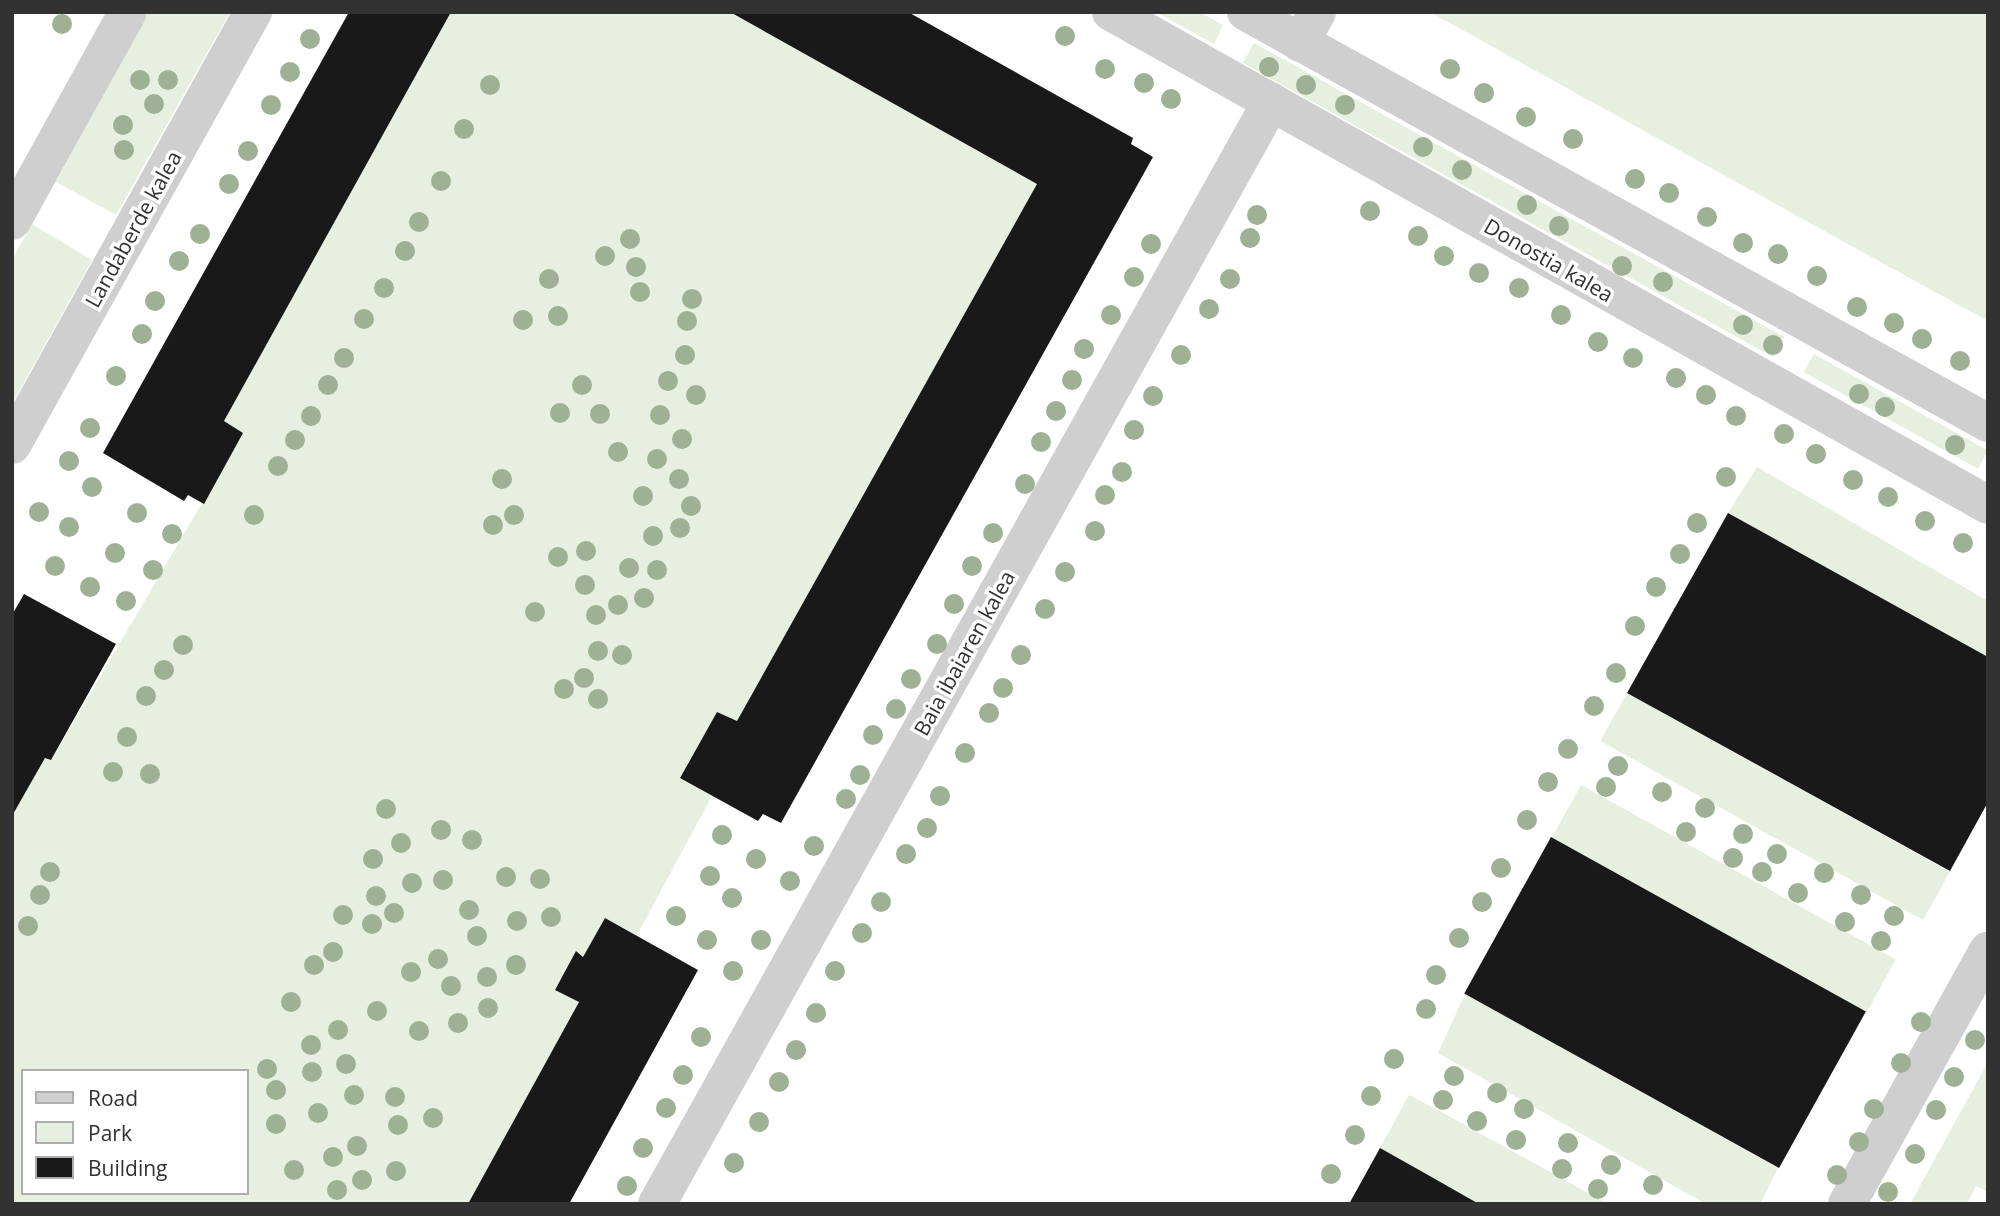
<!DOCTYPE html>
<style>
body{margin:0}
#map{position:relative;width:2000px;height:1216px;overflow:hidden;background:#fff;font-family:"Open Sans",sans-serif}
div>[style]{position:absolute}
.green>*{inset:0;background:#e6efe0;transform-origin:0 0}
.building>*{inset:0;background:#191919;transform-origin:0 0}
.street>*{height:38px;margin:-19px;padding:0 19px;transform-origin:19px;border-radius:19px;background:#cfcfcf}
.trees>*{width:20px;height:20px;margin:-10px;border-radius:50%;background:#9eb194}
span{translate:-50% -50%;white-space:nowrap;text-align:center;line-height:1.15;-webkit-text-stroke:7px #fff;paint-order:stroke}
.street-label{font-size:21px;color:#323232}
.frame{position:absolute;inset:0;border:14px solid #323232;pointer-events:none}
.legend{position:absolute;left:21px;top:1069px;width:228px;height:126px;box-sizing:border-box;background:#fff;border:2px solid #adadad;margin:0;padding:9px 12px;list-style:none;font-size:21px;color:#323232}
.legend li{display:flex;align-items:center;gap:14px;height:35px}
.legend b{width:35px;border:2px solid #adadad}
</style>
<div id="map">
<div class="green">
<div style="clip-path:polygon(149px 12px,230px 12px,116px 215px,56px 182px)"></div>
<div style="clip-path:polygon(evenodd,451px 12px,730px 12px,1037px 184px,737px 721px,717px 712px,680px 777px,712px 796px,637px 935px,605px 918px,583px 957px,577px 952px,555px 989px,579px 1002px,468px 1204px,12px 1204px,12px 816px,45px 758px,52px 759px,243px 433px,224px 421px,451px 12px,23px 1071px,247px 1071px,247px 1193px,23px 1193px,23px 1071px)"></div>
<div style="clip-path:polygon(1156px 12px,1199px 12px,1223px 25px,1214px 44px)"></div>
<div style="clip-path:polygon(1430px 12px,1988px 12px,1988px 321px,1846px 243px)"></div>
<div style="left:1254px;top:43px;width:606px;height:23px;rotate:29deg"></div>
<div style="clip-path:polygon(32px 224px,92px 260px,12px 404px,12px 260px)"></div>
<div style="left:1814px;top:354px;width:199px;height:21px;rotate:29deg"></div>
<div style="clip-path:polygon(1757px 467px,1988px 601px,1988px 657px,1728px 513px)"></div>
<div style="left:1627px;top:693px;width:369px;height:55px;rotate:29deg"></div>
<div style="left:1581px;top:785px;width:360px;height:60px;rotate:29deg"></div>
<div style="clip-path:polygon(1465px 994px,1778px 1168px,1760px 1204px,1706px 1204px,1438px 1053px)"></div>
<div style="clip-path:polygon(1988px 1062px,1988px 1192px,1976px 1186px,1967px 1204px,1910px 1204px)"></div>
<div style="clip-path:polygon(1409px 1095px,1447px 1115px,1608px 1204px,1480px 1204px,1380px 1148px)"></div>
</div>
<div class="building">
<div style="clip-path:polygon(349px 12px,451px 12px,224px 421px,243px 433px,204px 504px,188px 495px,184px 501px,103px 453px)"></div>
<div style="clip-path:polygon(730px 12px,908px 12px,1133px 138px,1131px 144px,1153px 157px,781px 823px,763px 814px,758px 821px,680px 778px,717px 712px,737px 721px,1037px 184px)"></div>
<div style="clip-path:polygon(1728px 513px,1988px 657px,1988px 802px,1950px 871px,1627px 693px)"></div>
<div style="clip-path:polygon(24px 594px,116px 644px,51px 760px,45px 758px,12px 816px,12px 615px)"></div>
<div style="left:1551px;top:837px;width:360px;height:179px;rotate:29deg"></div>
<div style="clip-path:polygon(605px 918px,698px 970px,569px 1204px,468px 1204px,579px 1002px,555px 990px,576px 951px,583px 957px)"></div>
<div style="clip-path:polygon(1380px 1148px,1421px 1171px,1479px 1204px,1349px 1204px)"></div>
</div>
<div class="street">
<div style="left:1111px;top:12px;width:1006px;rotate:29.34deg"></div>
<div style="left:1246px;top:12px;width:848px;rotate:28.98deg"></div>
<div style="left:1300px;top:43px;width:35px;rotate:-61deg"></div>
<div style="left:12px;top:221px;width:239px;rotate:-61deg"></div>
<div style="left:12px;top:445px;width:496px;rotate:-60.9deg"></div>
<div style="left:657px;top:1204px;width:1262px;rotate:-60.87deg"></div>
<div style="left:1847px;top:1204px;width:290px;rotate:-60.9deg"></div>
</div>
<div class="trees">
<div style="left:62px;top:24px"></div>
<div style="left:1065px;top:36px"></div>
<div style="left:310px;top:39px"></div>
<div style="left:1269px;top:67px"></div>
<div style="left:1105px;top:69px"></div>
<div style="left:1450px;top:69px"></div>
<div style="left:290px;top:72px"></div>
<div style="left:140px;top:80px"></div>
<div style="left:168px;top:80px"></div>
<div style="left:1144px;top:83px"></div>
<div style="left:490px;top:85px"></div>
<div style="left:1306px;top:85px"></div>
<div style="left:1484px;top:93px"></div>
<div style="left:1171px;top:99px"></div>
<div style="left:154px;top:104px"></div>
<div style="left:271px;top:105px"></div>
<div style="left:1345px;top:105px"></div>
<div style="left:1526px;top:117px"></div>
<div style="left:123px;top:125px"></div>
<div style="left:464px;top:129px"></div>
<div style="left:1573px;top:139px"></div>
<div style="left:1423px;top:147px"></div>
<div style="left:124px;top:150px"></div>
<div style="left:248px;top:151px"></div>
<div style="left:1462px;top:170px"></div>
<div style="left:1635px;top:179px"></div>
<div style="left:441px;top:181px"></div>
<div style="left:229px;top:184px"></div>
<div style="left:1669px;top:193px"></div>
<div style="left:1527px;top:205px"></div>
<div style="left:1370px;top:211px"></div>
<div style="left:1257px;top:215px"></div>
<div style="left:1707px;top:217px"></div>
<div style="left:419px;top:222px"></div>
<div style="left:1559px;top:226px"></div>
<div style="left:200px;top:234px"></div>
<div style="left:1418px;top:236px"></div>
<div style="left:1250px;top:238px"></div>
<div style="left:630px;top:239px"></div>
<div style="left:1743px;top:243px"></div>
<div style="left:1151px;top:244px"></div>
<div style="left:405px;top:251px"></div>
<div style="left:1778px;top:254px"></div>
<div style="left:605px;top:256px"></div>
<div style="left:1444px;top:256px"></div>
<div style="left:179px;top:261px"></div>
<div style="left:1622px;top:266px"></div>
<div style="left:636px;top:267px"></div>
<div style="left:1479px;top:273px"></div>
<div style="left:1817px;top:276px"></div>
<div style="left:1134px;top:277px"></div>
<div style="left:549px;top:279px"></div>
<div style="left:1230px;top:279px"></div>
<div style="left:1663px;top:282px"></div>
<div style="left:384px;top:288px"></div>
<div style="left:1519px;top:288px"></div>
<div style="left:640px;top:292px"></div>
<div style="left:692px;top:299px"></div>
<div style="left:155px;top:301px"></div>
<div style="left:1857px;top:307px"></div>
<div style="left:1209px;top:309px"></div>
<div style="left:1111px;top:315px"></div>
<div style="left:1561px;top:315px"></div>
<div style="left:558px;top:316px"></div>
<div style="left:364px;top:319px"></div>
<div style="left:523px;top:320px"></div>
<div style="left:687px;top:321px"></div>
<div style="left:1894px;top:323px"></div>
<div style="left:1743px;top:325px"></div>
<div style="left:142px;top:334px"></div>
<div style="left:1922px;top:339px"></div>
<div style="left:1598px;top:342px"></div>
<div style="left:1773px;top:345px"></div>
<div style="left:1084px;top:349px"></div>
<div style="left:685px;top:355px"></div>
<div style="left:1181px;top:355px"></div>
<div style="left:344px;top:358px"></div>
<div style="left:1633px;top:358px"></div>
<div style="left:1960px;top:361px"></div>
<div style="left:116px;top:376px"></div>
<div style="left:1676px;top:378px"></div>
<div style="left:1072px;top:380px"></div>
<div style="left:668px;top:381px"></div>
<div style="left:328px;top:385px"></div>
<div style="left:582px;top:385px"></div>
<div style="left:1859px;top:394px"></div>
<div style="left:696px;top:395px"></div>
<div style="left:1706px;top:395px"></div>
<div style="left:1153px;top:396px"></div>
<div style="left:1885px;top:407px"></div>
<div style="left:1056px;top:411px"></div>
<div style="left:560px;top:413px"></div>
<div style="left:600px;top:414px"></div>
<div style="left:660px;top:415px"></div>
<div style="left:311px;top:416px"></div>
<div style="left:1736px;top:416px"></div>
<div style="left:90px;top:428px"></div>
<div style="left:1134px;top:430px"></div>
<div style="left:1784px;top:434px"></div>
<div style="left:682px;top:439px"></div>
<div style="left:295px;top:440px"></div>
<div style="left:1041px;top:442px"></div>
<div style="left:1955px;top:445px"></div>
<div style="left:618px;top:452px"></div>
<div style="left:1816px;top:454px"></div>
<div style="left:657px;top:459px"></div>
<div style="left:69px;top:461px"></div>
<div style="left:278px;top:466px"></div>
<div style="left:1122px;top:472px"></div>
<div style="left:1726px;top:477px"></div>
<div style="left:502px;top:479px"></div>
<div style="left:679px;top:479px"></div>
<div style="left:1853px;top:480px"></div>
<div style="left:1025px;top:484px"></div>
<div style="left:92px;top:487px"></div>
<div style="left:1105px;top:495px"></div>
<div style="left:643px;top:496px"></div>
<div style="left:1888px;top:497px"></div>
<div style="left:691px;top:506px"></div>
<div style="left:39px;top:512px"></div>
<div style="left:137px;top:513px"></div>
<div style="left:254px;top:515px"></div>
<div style="left:514px;top:515px"></div>
<div style="left:1925px;top:521px"></div>
<div style="left:1697px;top:523px"></div>
<div style="left:493px;top:525px"></div>
<div style="left:69px;top:527px"></div>
<div style="left:680px;top:528px"></div>
<div style="left:1095px;top:531px"></div>
<div style="left:993px;top:533px"></div>
<div style="left:172px;top:534px"></div>
<div style="left:653px;top:536px"></div>
<div style="left:1963px;top:543px"></div>
<div style="left:586px;top:551px"></div>
<div style="left:115px;top:553px"></div>
<div style="left:1680px;top:554px"></div>
<div style="left:558px;top:557px"></div>
<div style="left:55px;top:566px"></div>
<div style="left:972px;top:566px"></div>
<div style="left:629px;top:568px"></div>
<div style="left:153px;top:570px"></div>
<div style="left:657px;top:570px"></div>
<div style="left:1065px;top:572px"></div>
<div style="left:585px;top:585px"></div>
<div style="left:90px;top:587px"></div>
<div style="left:1656px;top:587px"></div>
<div style="left:644px;top:598px"></div>
<div style="left:126px;top:601px"></div>
<div style="left:954px;top:604px"></div>
<div style="left:618px;top:605px"></div>
<div style="left:1045px;top:609px"></div>
<div style="left:535px;top:612px"></div>
<div style="left:596px;top:615px"></div>
<div style="left:1635px;top:626px"></div>
<div style="left:937px;top:644px"></div>
<div style="left:183px;top:645px"></div>
<div style="left:598px;top:651px"></div>
<div style="left:622px;top:655px"></div>
<div style="left:1021px;top:655px"></div>
<div style="left:164px;top:670px"></div>
<div style="left:1616px;top:673px"></div>
<div style="left:584px;top:678px"></div>
<div style="left:911px;top:679px"></div>
<div style="left:1003px;top:688px"></div>
<div style="left:564px;top:689px"></div>
<div style="left:146px;top:696px"></div>
<div style="left:598px;top:699px"></div>
<div style="left:1594px;top:706px"></div>
<div style="left:896px;top:709px"></div>
<div style="left:989px;top:713px"></div>
<div style="left:873px;top:735px"></div>
<div style="left:127px;top:737px"></div>
<div style="left:1568px;top:749px"></div>
<div style="left:965px;top:753px"></div>
<div style="left:1618px;top:766px"></div>
<div style="left:113px;top:772px"></div>
<div style="left:150px;top:774px"></div>
<div style="left:860px;top:775px"></div>
<div style="left:1548px;top:782px"></div>
<div style="left:1606px;top:787px"></div>
<div style="left:1662px;top:792px"></div>
<div style="left:940px;top:796px"></div>
<div style="left:846px;top:799px"></div>
<div style="left:1705px;top:808px"></div>
<div style="left:386px;top:809px"></div>
<div style="left:1527px;top:820px"></div>
<div style="left:927px;top:828px"></div>
<div style="left:441px;top:830px"></div>
<div style="left:1686px;top:832px"></div>
<div style="left:1743px;top:834px"></div>
<div style="left:722px;top:835px"></div>
<div style="left:472px;top:840px"></div>
<div style="left:401px;top:843px"></div>
<div style="left:814px;top:846px"></div>
<div style="left:906px;top:854px"></div>
<div style="left:1777px;top:854px"></div>
<div style="left:1733px;top:858px"></div>
<div style="left:373px;top:859px"></div>
<div style="left:756px;top:859px"></div>
<div style="left:1501px;top:868px"></div>
<div style="left:50px;top:872px"></div>
<div style="left:1762px;top:872px"></div>
<div style="left:1824px;top:873px"></div>
<div style="left:710px;top:876px"></div>
<div style="left:506px;top:877px"></div>
<div style="left:540px;top:879px"></div>
<div style="left:443px;top:880px"></div>
<div style="left:790px;top:881px"></div>
<div style="left:412px;top:883px"></div>
<div style="left:1798px;top:893px"></div>
<div style="left:40px;top:895px"></div>
<div style="left:1861px;top:895px"></div>
<div style="left:376px;top:896px"></div>
<div style="left:732px;top:898px"></div>
<div style="left:881px;top:902px"></div>
<div style="left:1482px;top:902px"></div>
<div style="left:469px;top:910px"></div>
<div style="left:394px;top:913px"></div>
<div style="left:343px;top:915px"></div>
<div style="left:676px;top:916px"></div>
<div style="left:1894px;top:916px"></div>
<div style="left:551px;top:917px"></div>
<div style="left:517px;top:921px"></div>
<div style="left:1845px;top:922px"></div>
<div style="left:372px;top:924px"></div>
<div style="left:28px;top:926px"></div>
<div style="left:862px;top:933px"></div>
<div style="left:477px;top:936px"></div>
<div style="left:1459px;top:938px"></div>
<div style="left:707px;top:940px"></div>
<div style="left:761px;top:940px"></div>
<div style="left:1881px;top:941px"></div>
<div style="left:333px;top:952px"></div>
<div style="left:438px;top:959px"></div>
<div style="left:314px;top:965px"></div>
<div style="left:516px;top:965px"></div>
<div style="left:733px;top:971px"></div>
<div style="left:835px;top:971px"></div>
<div style="left:411px;top:972px"></div>
<div style="left:1436px;top:975px"></div>
<div style="left:487px;top:977px"></div>
<div style="left:451px;top:986px"></div>
<div style="left:291px;top:1002px"></div>
<div style="left:488px;top:1008px"></div>
<div style="left:1426px;top:1009px"></div>
<div style="left:377px;top:1011px"></div>
<div style="left:816px;top:1013px"></div>
<div style="left:1921px;top:1022px"></div>
<div style="left:458px;top:1023px"></div>
<div style="left:338px;top:1030px"></div>
<div style="left:419px;top:1031px"></div>
<div style="left:701px;top:1037px"></div>
<div style="left:1975px;top:1040px"></div>
<div style="left:311px;top:1045px"></div>
<div style="left:796px;top:1050px"></div>
<div style="left:1394px;top:1059px"></div>
<div style="left:1901px;top:1063px"></div>
<div style="left:346px;top:1064px"></div>
<div style="left:267px;top:1069px"></div>
<div style="left:312px;top:1072px"></div>
<div style="left:683px;top:1075px"></div>
<div style="left:1454px;top:1076px"></div>
<div style="left:1954px;top:1077px"></div>
<div style="left:779px;top:1082px"></div>
<div style="left:276px;top:1090px"></div>
<div style="left:1497px;top:1093px"></div>
<div style="left:354px;top:1095px"></div>
<div style="left:1371px;top:1096px"></div>
<div style="left:395px;top:1097px"></div>
<div style="left:1443px;top:1100px"></div>
<div style="left:666px;top:1108px"></div>
<div style="left:1524px;top:1109px"></div>
<div style="left:1874px;top:1109px"></div>
<div style="left:1936px;top:1110px"></div>
<div style="left:318px;top:1113px"></div>
<div style="left:433px;top:1118px"></div>
<div style="left:1477px;top:1121px"></div>
<div style="left:759px;top:1122px"></div>
<div style="left:276px;top:1124px"></div>
<div style="left:398px;top:1125px"></div>
<div style="left:1355px;top:1135px"></div>
<div style="left:1516px;top:1140px"></div>
<div style="left:1859px;top:1142px"></div>
<div style="left:1568px;top:1143px"></div>
<div style="left:357px;top:1146px"></div>
<div style="left:643px;top:1148px"></div>
<div style="left:1915px;top:1154px"></div>
<div style="left:333px;top:1157px"></div>
<div style="left:734px;top:1163px"></div>
<div style="left:1611px;top:1165px"></div>
<div style="left:1562px;top:1169px"></div>
<div style="left:294px;top:1170px"></div>
<div style="left:396px;top:1171px"></div>
<div style="left:1331px;top:1174px"></div>
<div style="left:1837px;top:1175px"></div>
<div style="left:362px;top:1180px"></div>
<div style="left:1653px;top:1185px"></div>
<div style="left:627px;top:1186px"></div>
<div style="left:1598px;top:1189px"></div>
<div style="left:337px;top:1190px"></div>
<div style="left:1888px;top:1192px"></div>
</div>
<div class="street-label">
<span style="left:133px;top:229px;rotate:-61deg">Landaberde kalea</span>
<span style="left:1549px;top:260px;rotate:30deg">Donostia kalea</span>
<span style="left:964px;top:653px;rotate:-61deg">Baia ibaiaren kalea</span>
</div>
<div class="frame"></div>
<ul class="legend">
<li><b style="height:9px;background:#cfcfcf"></b>Road</li>
<li><b style="height:19px;background:#e6efe0"></b>Park</li>
<li><b style="height:19px;background:#191919"></b>Building</li>
</ul>
</div>
